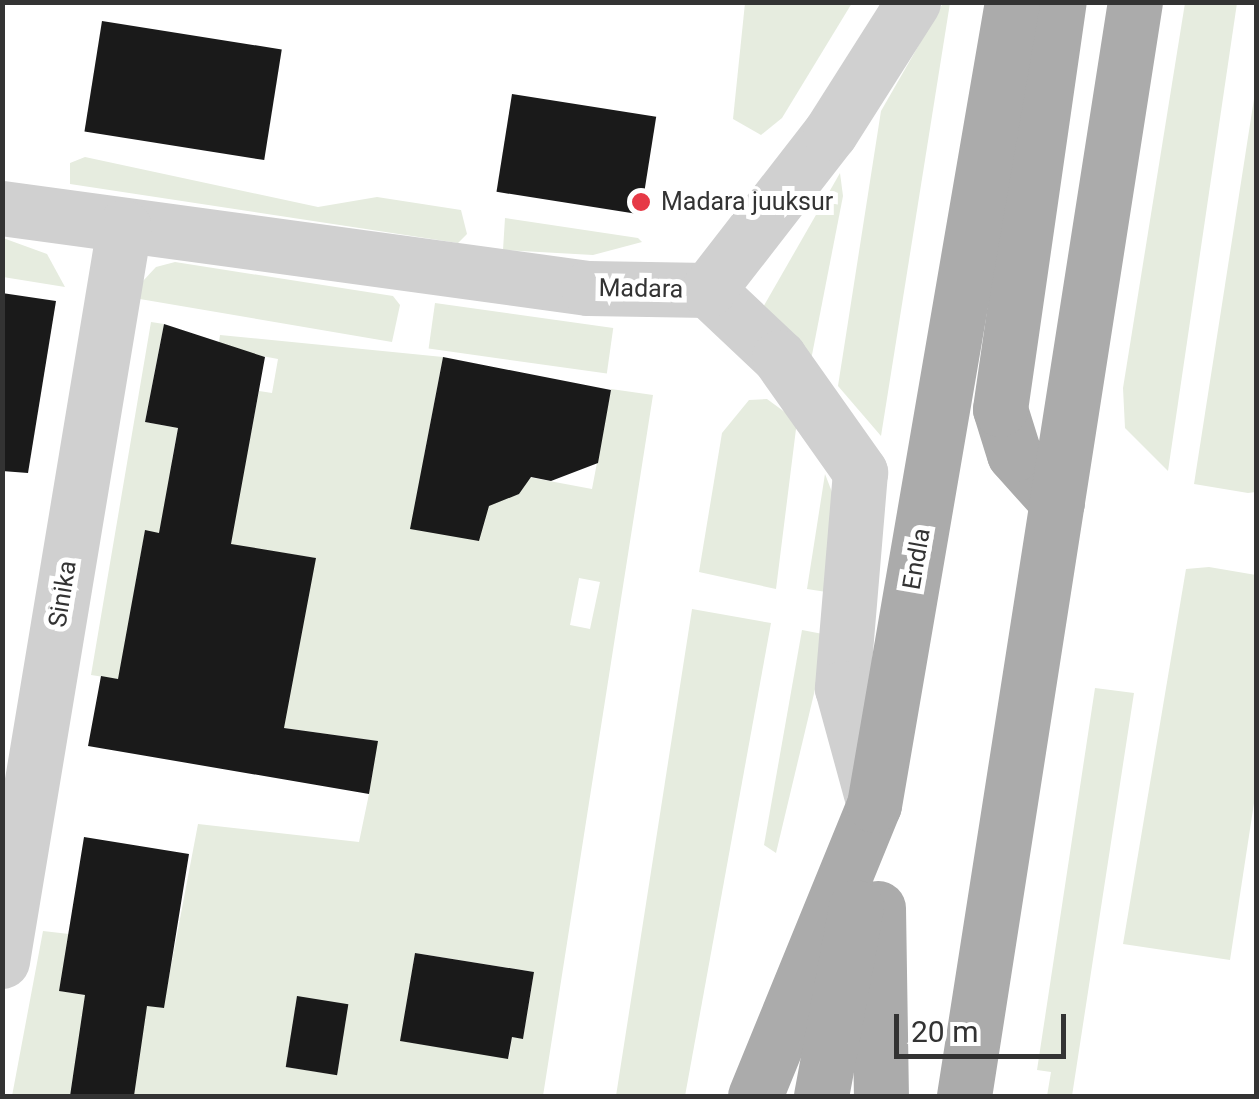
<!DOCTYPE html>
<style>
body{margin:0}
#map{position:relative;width:1259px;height:1099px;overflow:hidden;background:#fff;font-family:Roboto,sans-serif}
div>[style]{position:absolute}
.green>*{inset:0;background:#e6ecdf;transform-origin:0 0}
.building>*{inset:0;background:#1a1a1a;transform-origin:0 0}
.minor>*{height:55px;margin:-27.5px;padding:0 27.5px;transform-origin:27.5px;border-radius:27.5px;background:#d0d0d0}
.major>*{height:55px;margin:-27.5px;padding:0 27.5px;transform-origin:27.5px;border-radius:27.5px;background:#ababab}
.dots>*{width:28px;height:28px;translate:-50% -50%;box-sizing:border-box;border:5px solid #fff;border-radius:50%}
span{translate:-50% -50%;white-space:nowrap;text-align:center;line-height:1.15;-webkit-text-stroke:10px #fff;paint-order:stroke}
.poi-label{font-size:25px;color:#333}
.left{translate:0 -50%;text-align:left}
.street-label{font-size:25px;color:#333}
.frame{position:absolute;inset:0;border:5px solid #333;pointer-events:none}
.scale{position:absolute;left:894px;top:1014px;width:172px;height:45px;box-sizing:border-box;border:5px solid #333;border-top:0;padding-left:12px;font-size:30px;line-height:35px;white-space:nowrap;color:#333;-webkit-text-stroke:8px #fff;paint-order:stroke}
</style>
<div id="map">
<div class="green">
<div style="clip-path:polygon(745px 3px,852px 3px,782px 118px,761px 135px,733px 119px)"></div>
<div style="clip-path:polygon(943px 3px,950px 3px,881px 436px,838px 386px,881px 111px)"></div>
<div style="clip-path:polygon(1185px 3px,1237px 3px,1168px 471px,1125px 428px,1123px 388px)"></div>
<div style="clip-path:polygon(1256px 86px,1256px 492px,1248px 493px,1194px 484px)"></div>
<div style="clip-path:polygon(85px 157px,318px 207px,377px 197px,461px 210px,467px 234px,458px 243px,70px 184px,70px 163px)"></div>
<div style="clip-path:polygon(840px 173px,843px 196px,811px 360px,762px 309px)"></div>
<div style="clip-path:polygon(505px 218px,638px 238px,642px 242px,593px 255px,503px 250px)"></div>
<div style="clip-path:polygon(3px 238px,47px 254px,65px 287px,3px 277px)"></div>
<div style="clip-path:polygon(175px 262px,393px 296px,400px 305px,392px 342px,128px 297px,156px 267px)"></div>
<div style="left:435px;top:303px;width:180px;height:46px;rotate:8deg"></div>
<div style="clip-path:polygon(evenodd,151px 322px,164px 324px,145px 422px,178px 428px,172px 460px,243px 474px,259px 391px,272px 393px,278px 359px,218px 348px,220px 335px,443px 357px,424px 457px,481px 468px,500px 496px,519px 494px,528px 477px,592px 489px,611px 389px,653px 395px,543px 1096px,134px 1096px,135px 1085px,73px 1076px,70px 1096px,12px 1096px,43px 931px,69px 934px,60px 991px,163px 1008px,198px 824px,359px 842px,369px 794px,377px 741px,126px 706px,130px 681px,91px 675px,151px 322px,145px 531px,315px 558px,124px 650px,145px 531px,151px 322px,579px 578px,600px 582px,590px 629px,570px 625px,579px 578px,151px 322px,415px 953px,534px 972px,523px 1038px,512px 1037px,509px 1058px,401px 1041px,415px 953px,151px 322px,297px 997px,338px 1075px,287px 1067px,297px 997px)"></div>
<div style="clip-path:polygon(767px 399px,797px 421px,776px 589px,699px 572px,722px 433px,749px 400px)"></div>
<div style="clip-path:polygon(825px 474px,842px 518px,833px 593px,807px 589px)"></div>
<div style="clip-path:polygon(1209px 567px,1256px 575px,1256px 790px,1230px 960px,1123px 944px,1186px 569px)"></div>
<div style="clip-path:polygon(692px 609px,771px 623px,685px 1096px,616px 1096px)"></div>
<div style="clip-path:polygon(802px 630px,828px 635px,776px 853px,764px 845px)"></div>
<div style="clip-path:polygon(1095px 688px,1134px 693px,1072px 1096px,1047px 1096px,1051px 1072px,1037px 1070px)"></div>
</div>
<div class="building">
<div style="left:102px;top:21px;width:182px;height:112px;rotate:9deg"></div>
<div style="left:512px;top:94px;width:146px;height:99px;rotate:9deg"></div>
<div style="clip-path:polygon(2px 293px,56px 301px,28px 473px,2px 471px)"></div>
<div style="clip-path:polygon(164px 324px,265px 357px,231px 544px,316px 558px,284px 728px,378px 741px,369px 794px,88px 746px,101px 676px,118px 679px,145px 530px,159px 533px,178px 428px,145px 422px)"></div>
<div style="clip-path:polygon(443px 357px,611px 390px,598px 463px,551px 481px,531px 477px,519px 494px,489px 506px,479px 541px,410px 529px)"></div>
<div style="clip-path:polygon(84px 837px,189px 854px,164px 1008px,147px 1006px,134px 1096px,70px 1096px,85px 995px,59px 991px)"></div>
<div style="clip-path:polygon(415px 953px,534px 972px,523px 1039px,512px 1037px,508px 1059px,400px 1041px)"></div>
<div style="left:297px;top:996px;width:52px;height:72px;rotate:9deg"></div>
</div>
<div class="minor">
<div style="left:2px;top:208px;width:591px;rotate:7.77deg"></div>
<div style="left:588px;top:288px;width:120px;rotate:1deg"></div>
<div style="left:708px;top:290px;width:98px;rotate:43.3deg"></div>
<div style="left:779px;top:357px;width:141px;rotate:54.8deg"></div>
<div style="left:860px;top:472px;width:217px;rotate:94.8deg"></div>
<div style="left:842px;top:688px;width:121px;rotate:74.7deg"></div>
<div style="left:708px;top:290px;width:199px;rotate:-52.2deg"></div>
<div style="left:830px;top:133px;width:155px;rotate:-57.6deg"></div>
<div style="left:2px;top:961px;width:744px;rotate:-80.56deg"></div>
</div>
<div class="major">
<div style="left:1057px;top:502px;width:64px;rotate:-131.9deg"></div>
<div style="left:1014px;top:454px;width:47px;rotate:-107.3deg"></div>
<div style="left:1000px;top:409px;width:411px;rotate:-81.8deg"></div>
<div style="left:878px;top:908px;width:188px;rotate:89.1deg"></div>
<div style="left:755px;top:1096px;width:314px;rotate:-67.8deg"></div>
<div style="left:874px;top:805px;width:815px;rotate:-80.25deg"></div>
<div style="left:821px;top:1096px;width:192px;rotate:-79.5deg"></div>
<div style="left:964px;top:1096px;width:1107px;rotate:-81.12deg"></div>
</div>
<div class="dots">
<div style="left:641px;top:202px;background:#e63946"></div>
</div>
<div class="poi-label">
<span class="left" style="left:661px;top:202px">Madara juuksur</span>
</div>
<div class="street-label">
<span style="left:641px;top:289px;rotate:1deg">Madara</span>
<span style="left:917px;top:559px;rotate:-80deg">Endla</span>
<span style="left:63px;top:594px;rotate:-81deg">Sinika</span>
</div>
<div class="frame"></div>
<div class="scale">20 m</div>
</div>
